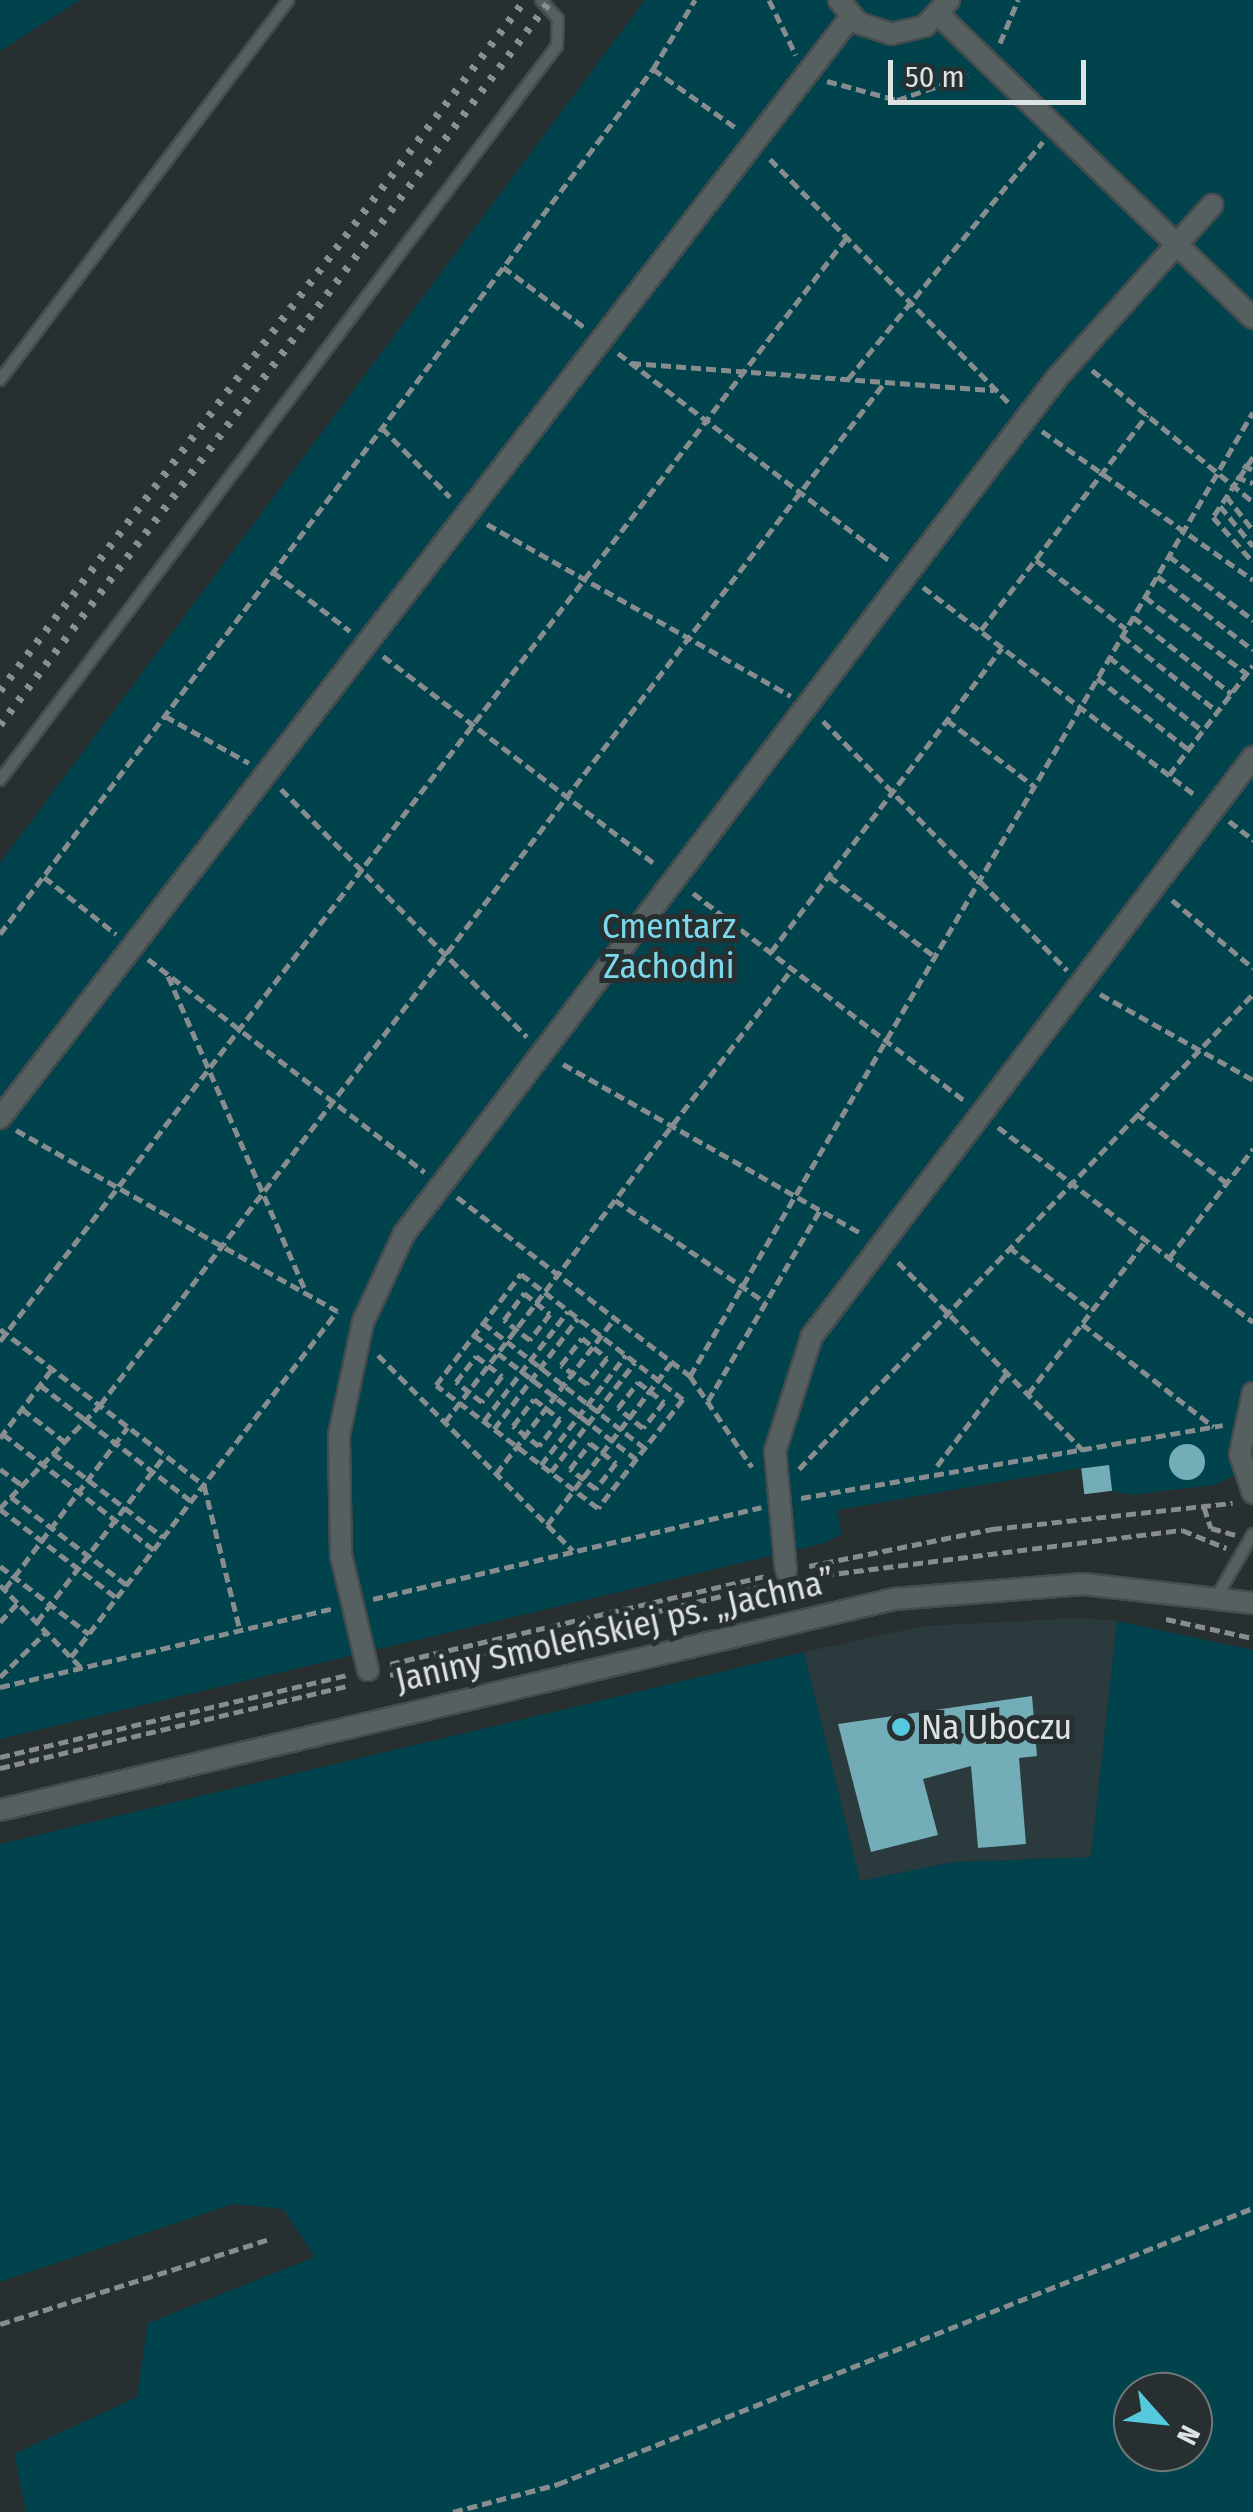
<!DOCTYPE html>
<meta charset="utf-8">
<style>
body{margin:0}
#map{position:relative;width:1253px;height:2512px;overflow:hidden;background:#282f31;font-family:"Fira Sans Condensed",sans-serif}
div>[style]{position:absolute}
.built>*{inset:0;background:#2b3a3d}
.green>*{inset:0;background:#00434d}
.building>*{inset:0;background:#72adb8;transform-origin:0 0}
.round{border-radius:50%}
.path>*{height:5px;margin-top:-2.5px;transform-origin:0;background:repeating-linear-gradient(90deg,#878d8f 0 10px,transparent 0 15px)}
.roads{filter:drop-shadow(2px 0 #464c4e) drop-shadow(-2px 0 #464c4e) drop-shadow(0 2px #464c4e) drop-shadow(0 -2px #464c4e)}
.lane>*{height:10px;margin:-5px;padding:0 5px;transform-origin:5px;border-radius:5px;background:#576061}
.street>*{height:20px;margin:-10px;padding:0 10px;transform-origin:10px;border-radius:10px;background:#576061}
.rail>*{height:8px;margin-top:-4px;transform-origin:0;background:repeating-linear-gradient(90deg,#8a9092 0 5px,transparent 0 15px)}
.dots>*{width:28px;height:28px;translate:-50% -50%;box-sizing:border-box;border:5px solid #282f31;border-radius:50%}
span{translate:-50% -50%;white-space:nowrap;text-align:center;line-height:1.15;-webkit-text-stroke:10px #282f31;paint-order:stroke}
.park-label{font-size:35px;color:#7bd9eb}
.street-label{font-size:35px;color:#dde2e3}
.poi-label{font-size:35px;color:#dde2e3}
.left{translate:0 -50%;text-align:left}
.north{position:absolute;left:1113px;top:2372px;width:100px;height:100px;box-sizing:border-box;background:#282f31;border:2px solid #707778;border-radius:50%;rotate:117deg;font-size:28px;font-weight:700;line-height:40px;text-align:center;color:#dde2e3}
.north::after{content:'';display:block;margin:auto;width:35px;height:45px;background:#55cade;clip-path:polygon(50% 0,100% 100%,50% 72%,0 100%)}
.scale{position:absolute;left:888px;top:60px;width:198px;height:45px;box-sizing:border-box;border:5px solid #dde2e3;border-top:0;padding-left:12px;font-size:30px;line-height:35px;white-space:nowrap;color:#dde2e3;-webkit-text-stroke:8px #282f31;paint-order:stroke}
</style>
<div id="map">
<div class="built">
<div style="clip-path:polygon(1079px 1618px,1117px 1621px,1091px 1857px,953px 1862px,860px 1882px,804px 1652px,924px 1626px)"></div>
</div>
<div class="green">
<div style="clip-path:polygon(0 0,80px 0,0 51px)"></div>
<div style="clip-path:polygon(645px 0,1253px 0,1253px 1467px,1214px 1485px,1131px 1495px,1112px 1491px,1109px 1465px,1081px 1468px,837px 1510px,842px 1534px,825px 1543px,0 1739px,0 863px)"></div>
<div style="clip-path:polygon(evenodd,1117px 1621px,1253px 1650px,1253px 2512px,26px 2512px,14px 2454px,137px 2397px,148px 2323px,315px 2257px,283px 2209px,233px 2204px,0 2282px,0 1844px,804px 1652px,860px 1881px,953px 1862px,1091px 1857px,1117px 1621px,1133px 2392px,1193px 2392px,1193px 2452px,1133px 2452px,1133px 2392px)"></div>
</div>
<div class="building">
<div class="round" style="left:1169px;top:1444px;width:36px;height:36px"></div>
<div style="left:1109px;top:1465px;width:26px;height:28px;rotate:83deg"></div>
<div style="clip-path:polygon(1032px 1696px,1037px 1756px,1019px 1758px,1026px 1844px,978px 1848px,971px 1766px,923px 1779px,938px 1835px,871px 1852px,838px 1724px)"></div>
</div>
<div class="path">
<div style="left:769px;top:0;width:61px;rotate:63.9deg"></div>
<div style="left:1000px;top:43px;width:47px;rotate:-67.3deg"></div>
<div style="left:653px;top:69px;width:102px;rotate:35.4deg"></div>
<div style="left:827px;top:81px;width:73px;rotate:15.2deg"></div>
<div style="left:897px;top:100px;width:75px;rotate:-18.7deg"></div>
<div style="left:770px;top:159px;width:344px;rotate:45.6deg"></div>
<div style="left:503px;top:267px;width:102px;rotate:36.6deg"></div>
<div style="left:618px;top:353px;width:344px;rotate:37.4deg"></div>
<div style="left:631px;top:363px;width:364px;rotate:4.3deg"></div>
<div style="left:1092px;top:370px;width:208px;rotate:39.3deg"></div>
<div style="left:848px;top:379px;width:307px;rotate:-50.6deg"></div>
<div style="left:382px;top:428px;width:97px;rotate:45.4deg"></div>
<div style="left:1042px;top:431px;width:258px;rotate:35.2deg"></div>
<div style="left:1253px;top:457px;width:72px;rotate:123.7deg"></div>
<div style="left:1213px;top:517px;width:60px;rotate:48.4deg"></div>
<div style="left:1243px;top:465px;width:11px;rotate:27deg"></div>
<div style="left:1236px;top:477px;width:18px;rotate:19deg"></div>
<div style="left:1226px;top:496px;width:43px;rotate:51.5deg"></div>
<div style="left:1220px;top:506px;width:52px;rotate:50.5deg"></div>
<div style="left:487px;top:524px;width:349px;rotate:29.5deg"></div>
<div style="left:1169px;top:556px;width:106px;rotate:37.3deg"></div>
<div style="left:1036px;top:560px;width:113px;rotate:37.5deg"></div>
<div style="left:273px;top:572px;width:97px;rotate:37.5deg"></div>
<div style="left:1157px;top:576px;width:121px;rotate:37.6deg"></div>
<div style="left:923px;top:587px;width:344px;rotate:37.4deg"></div>
<div style="left:1145px;top:597px;width:128px;rotate:37deg"></div>
<div style="left:1133px;top:617px;width:125px;rotate:37.9deg"></div>
<div style="left:981px;top:630px;width:272px;rotate:-52.3deg"></div>
<div style="left:1122px;top:636px;width:121px;rotate:38.3deg"></div>
<div style="left:383px;top:656px;width:344px;rotate:37.4deg"></div>
<div style="left:1109px;top:657px;width:120px;rotate:38.2deg"></div>
<div style="left:1097px;top:678px;width:117px;rotate:38deg"></div>
<div style="left:165px;top:716px;width:96px;rotate:29.2deg"></div>
<div style="left:947px;top:720px;width:109px;rotate:37.2deg"></div>
<div style="left:823px;top:721px;width:349px;rotate:45.6deg"></div>
<div style="left:1169px;top:775px;width:138px;rotate:-52.6deg"></div>
<div style="left:281px;top:789px;width:349px;rotate:45.2deg"></div>
<div style="left:1229px;top:821px;width:31px;rotate:38deg"></div>
<div style="left:829px;top:876px;width:132px;rotate:37.3deg"></div>
<div style="left:44px;top:877px;width:92px;rotate:38.4deg"></div>
<div style="left:693px;top:893px;width:344px;rotate:37.4deg"></div>
<div style="left:1172px;top:900px;width:106px;rotate:40deg"></div>
<div style="left:0;top:934px;width:1084px;rotate:-52.95deg"></div>
<div style="left:653px;top:69px;width:81px;rotate:-58.7deg"></div>
<div style="left:771px;top:952px;width:382px;rotate:-52.8deg"></div>
<div style="left:148px;top:959px;width:349px;rotate:37.6deg"></div>
<div style="left:168px;top:976px;width:345px;rotate:66.4deg"></div>
<div style="left:1100px;top:994px;width:176px;rotate:29.3deg"></div>
<div style="left:563px;top:1064px;width:344px;rotate:29.6deg"></div>
<div style="left:1136px;top:1113px;width:115px;rotate:37.6deg"></div>
<div style="left:998px;top:1127px;width:321px;rotate:37.4deg"></div>
<div style="left:16px;top:1130px;width:369px;rotate:29.4deg"></div>
<div style="left:457px;top:1197px;width:294px;rotate:37.5deg"></div>
<div style="left:690px;top:1376px;width:110px;rotate:55.7deg"></div>
<div style="left:615px;top:1200px;width:181px;rotate:34.2deg"></div>
<div style="left:1009px;top:1247px;width:105px;rotate:37.6deg"></div>
<div style="left:1169px;top:1258px;width:138px;rotate:-52.4deg"></div>
<div style="left:898px;top:1262px;width:264px;rotate:45.5deg"></div>
<div style="left:521px;top:1274px;width:205px;rotate:37.7deg"></div>
<div style="left:683px;top:1399px;width:138px;rotate:127.9deg"></div>
<div style="left:598px;top:1508px;width:203px;rotate:-142.8deg"></div>
<div style="left:436px;top:1385px;width:140px;rotate:-52.6deg"></div>
<div style="left:524px;top:1293px;width:33px;rotate:39deg"></div>
<div style="left:550px;top:1314px;width:33px;rotate:128deg"></div>
<div style="left:530px;top:1340px;width:33px;rotate:-142deg"></div>
<div style="left:504px;top:1320px;width:34px;rotate:-53deg"></div>
<div style="left:483px;top:1323px;width:205px;rotate:37.7deg"></div>
<div style="left:1082px;top:1324px;width:167px;rotate:38deg"></div>
<div style="left:0;top:1329px;width:257px;rotate:37.4deg"></div>
<div style="left:204px;top:1485px;width:149px;rotate:76.1deg"></div>
<div style="left:474px;top:1335px;width:204px;rotate:37.4deg"></div>
<div style="left:582px;top:1338px;width:32px;rotate:39deg"></div>
<div style="left:607px;top:1358px;width:33px;rotate:128deg"></div>
<div style="left:587px;top:1384px;width:32px;rotate:-144deg"></div>
<div style="left:561px;top:1365px;width:34px;rotate:-52deg"></div>
<div style="left:0;top:1341px;width:1391px;rotate:-52.5deg"></div>
<div style="left:378px;top:1355px;width:276px;rotate:45.1deg"></div>
<div style="left:476px;top:1356px;width:33px;rotate:38deg"></div>
<div style="left:502px;top:1376px;width:33px;rotate:128deg"></div>
<div style="left:482px;top:1402px;width:33px;rotate:-142deg"></div>
<div style="left:456px;top:1382px;width:33px;rotate:-52deg"></div>
<div style="left:690px;top:1376px;width:1116px;rotate:-59.71deg"></div>
<div style="left:638px;top:1382px;width:33px;rotate:38deg"></div>
<div style="left:664px;top:1402px;width:33px;rotate:129deg"></div>
<div style="left:643px;top:1428px;width:32px;rotate:-141deg"></div>
<div style="left:618px;top:1408px;width:33px;rotate:-52deg"></div>
<div style="left:40px;top:1385px;width:190px;rotate:37.5deg"></div>
<div style="left:1028px;top:1394px;width:194px;rotate:-52.5deg"></div>
<div style="left:534px;top:1399px;width:33px;rotate:38deg"></div>
<div style="left:560px;top:1419px;width:34px;rotate:128deg"></div>
<div style="left:539px;top:1446px;width:33px;rotate:-142deg"></div>
<div style="left:513px;top:1426px;width:34px;rotate:-52deg"></div>
<div style="left:708px;top:1401px;width:221px;rotate:-59.6deg"></div>
<div style="left:22px;top:1409px;width:53px;rotate:37.3deg"></div>
<div style="left:484px;top:1421px;width:138px;rotate:-52.6deg"></div>
<div style="left:445px;top:1422px;width:571px;rotate:-52.55deg"></div>
<div style="left:494px;top:1429px;width:139px;rotate:-52.9deg"></div>
<div style="left:3px;top:1434px;width:190px;rotate:37.5deg"></div>
<div style="left:0;top:1438px;width:86px;rotate:-53deg"></div>
<div style="left:590px;top:1443px;width:33px;rotate:38deg"></div>
<div style="left:616px;top:1463px;width:33px;rotate:128deg"></div>
<div style="left:596px;top:1489px;width:33px;rotate:-142deg"></div>
<div style="left:570px;top:1469px;width:33px;rotate:-52deg"></div>
<div style="left:53px;top:1453px;width:138px;rotate:37.4deg"></div>
<div style="left:541px;top:1465px;width:139px;rotate:-52.3deg"></div>
<div style="left:937px;top:1466px;width:116px;rotate:-53deg"></div>
<div style="left:0;top:1469px;width:27px;rotate:36deg"></div>
<div style="left:799px;top:1469px;width:657px;rotate:-46.29deg"></div>
<div style="left:551px;top:1472px;width:138px;rotate:-52.6deg"></div>
<div style="left:496px;top:1474px;width:196px;rotate:-52.7deg"></div>
<div style="left:11px;top:1497px;width:146px;rotate:37.2deg"></div>
<div style="left:801px;top:1498px;width:428px;rotate:-9.8deg"></div>
<div style="left:1204px;top:1507px;width:22px;rotate:72deg"></div>
<div style="left:1211px;top:1528px;width:26px;rotate:16deg"></div>
<div style="left:0;top:1508px;width:144px;rotate:-45.8deg"></div>
<div style="left:100px;top:1405px;width:1289px;rotate:-52.5deg"></div>
<div style="left:0;top:1509px;width:147px;rotate:37.3deg"></div>
<div style="left:547px;top:1525px;width:205px;rotate:-52.5deg"></div>
<div style="left:0;top:1566px;width:112px;rotate:37.4deg"></div>
<div style="left:809px;top:1566px;width:187px;rotate:-11.4deg"></div>
<div style="left:992px;top:1529px;width:242px;rotate:-6.2deg"></div>
<div style="left:809px;top:1577px;width:376px;rotate:-7.2deg"></div>
<div style="left:1182px;top:1530px;width:48px;rotate:22.2deg"></div>
<div style="left:0;top:1585px;width:115px;rotate:45.4deg"></div>
<div style="left:5px;top:1589px;width:203px;rotate:-52.8deg"></div>
<div style="left:373px;top:1599px;width:399px;rotate:-13.3deg"></div>
<div style="left:1166px;top:1619px;width:89px;rotate:12.3deg"></div>
<div style="left:0;top:1622px;width:26px;rotate:-47deg"></div>
<div style="left:37px;top:1622px;width:210px;rotate:-52.5deg"></div>
<div style="left:71px;top:1657px;width:436px;rotate:-52.4deg"></div>
<div style="left:390px;top:1664px;width:384px;rotate:-13.2deg"></div>
<div style="left:390px;top:1675px;width:389px;rotate:-13.4deg"></div>
<div style="left:0;top:1677px;width:64px;rotate:-44.4deg"></div>
<div style="left:0;top:1687px;width:342px;rotate:-13.3deg"></div>
<div style="left:0;top:1757px;width:356px;rotate:-13.3deg"></div>
<div style="left:0;top:1768px;width:360px;rotate:-13.3deg"></div>
<div style="left:0;top:2324px;width:282px;rotate:-17.5deg"></div>
<div style="left:453px;top:2512px;width:109px;rotate:-14.9deg"></div>
<div style="left:558px;top:2484px;width:748px;rotate:-21.66deg"></div>
</div>
<div class="roads">
<div class="lane">
<div style="left:0;top:380px;width:477px;rotate:-52.8deg"></div>
<div style="left:0;top:780px;width:921px;rotate:-52.81deg"></div>
<div style="left:557px;top:46px;width:27px;rotate:-88deg"></div>
<div style="left:558px;top:19px;width:25px;rotate:-132deg"></div>
<div style="left:1217px;top:1596px;width:72px;rotate:-59.9deg"></div>
</div>
<div class="street">
<div style="left:839px;top:0;width:30px;rotate:50deg"></div>
<div style="left:858px;top:23px;width:35px;rotate:18deg"></div>
<div style="left:891px;top:34px;width:35px;rotate:-13deg"></div>
<div style="left:925px;top:26px;width:35px;rotate:-47deg"></div>
<div style="left:939px;top:15px;width:436px;rotate:44deg"></div>
<div style="left:0;top:1118px;width:1392px;rotate:-52.3deg"></div>
<div style="left:1253px;top:1393px;width:62px;rotate:102deg"></div>
<div style="left:1240px;top:1454px;width:41px;rotate:71.6deg"></div>
<div style="left:786px;top:1571px;width:121px;rotate:-95.2deg"></div>
<div style="left:775px;top:1451px;width:121px;rotate:-72.2deg"></div>
<div style="left:812px;top:1336px;width:728px;rotate:-52.7deg"></div>
<div style="left:368px;top:1670px;width:118px;rotate:-103.2deg"></div>
<div style="left:341px;top:1555px;width:120px;rotate:-91deg"></div>
<div style="left:339px;top:1435px;width:116px;rotate:-78deg"></div>
<div style="left:363px;top:1322px;width:97px;rotate:-65deg"></div>
<div style="left:404px;top:1234px;width:1075px;rotate:-52.67deg"></div>
<div style="left:1056px;top:379px;width:234px;rotate:-48.1deg"></div>
<div style="left:0;top:1810px;width:919px;rotate:-13.28deg"></div>
<div style="left:894px;top:1599px;width:190px;rotate:-4.5deg"></div>
<div style="left:1083px;top:1584px;width:171px;rotate:6.4deg"></div>
</div>
</div>
<div class="rail">
<div style="left:0;top:691px;width:868px;rotate:-52.77deg"></div>
<div style="left:0;top:725px;width:911px;rotate:-52.77deg"></div>
</div>
<div class="dots">
<div style="left:901px;top:1727px;background:#55cade"></div>
</div>
<div class="park-label">
<span style="left:669px;top:946px">Cmentarz<br>Zachodni</span>
</div>
<div class="street-label">
<span style="left:615px;top:1630px;rotate:-13deg">Janiny Smoleńskiej ps. „Jachna”</span>
</div>
<div class="poi-label">
<span class="left" style="left:921px;top:1727px">Na Uboczu</span>
</div>
<div class="north">N</div>
<div class="scale">50 m</div>
</div>
